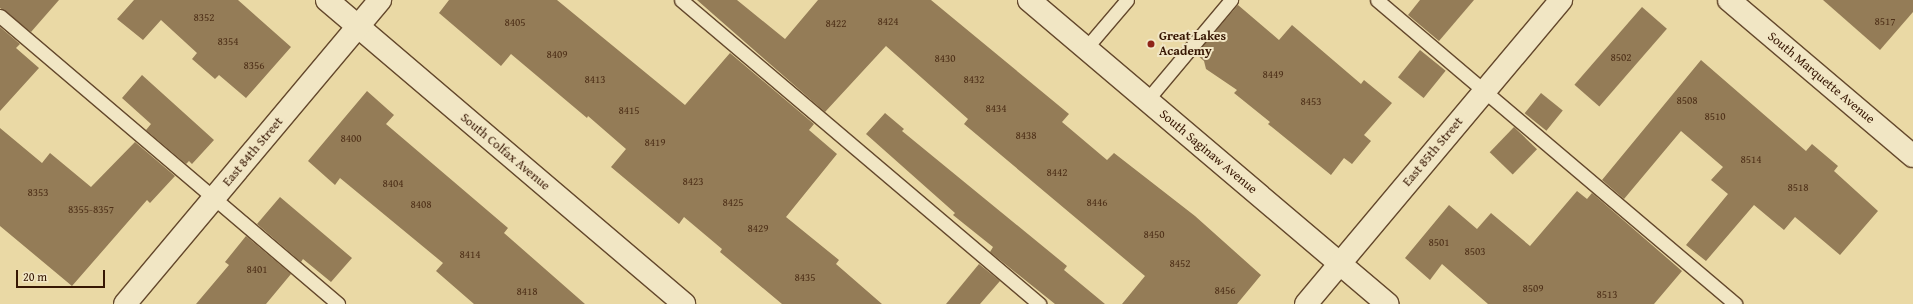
<!DOCTYPE html>
<style>
body{margin:0}
#map{position:relative;width:1913px;height:304px;overflow:hidden;background:#ead9a5;font-family:"Gentium Book Plus",serif}
div>[style]{position:absolute}
.building>*{inset:0;background:#947c57;transform-origin:0 0}
.roads{filter:drop-shadow(1px 0 #64482c) drop-shadow(-1px 0 #64482c) drop-shadow(0 1px #64482c) drop-shadow(0 -1px #64482c)}
.lane>*{height:13px;margin:-6.5px;padding:0 6.5px;transform-origin:6.5px;border-radius:6.5px;background:#f1e6c4}
.street>*{height:22px;margin:-11px;padding:0 11px;transform-origin:11px;border-radius:11px;background:#f1e6c4}
.dots>*{width:11px;height:11px;translate:-50% -50%;box-sizing:border-box;border:2px solid #f1e6c4;border-radius:50%}
span{translate:-50% -50%;white-space:nowrap;text-align:center;line-height:1.15;-webkit-text-stroke:4px #f1e6c4;paint-order:stroke}
.number-label{font-size:11px;color:#4e3018}
.number-label span{-webkit-text-stroke-width:0}
.poi-label{font-size:13px;color:#371703;font-weight:700}
.left{translate:0 -50%;text-align:left}
.street-label{font-size:13px;color:#371703}
.scale{position:absolute;left:16px;top:270px;width:89px;height:18px;box-sizing:border-box;border:2px solid #371703;border-top:0;padding-left:5px;font-size:12px;line-height:14px;white-space:nowrap;color:#371703;-webkit-text-stroke:3px #f1e6c4;paint-order:stroke}
</style>
<div id="map">
<div class="building">
<div style="clip-path:polygon(0 0,59px 0,31px 32px,0 8px)"></div>
<div style="clip-path:polygon(134px 0,238px 0,291px 47px,246px 98px,219px 75px,215px 79px,192px 59px,197px 53px,161px 20px,143px 40px,117px 19px)"></div>
<div style="clip-path:polygon(449px 0,557px 0,685px 105px,730px 53px,814px 124px,809px 130px,837px 154px,786px 217px,839px 260px,836px 264px,882px 304px,782px 304px,720px 252px,722px 249px,684px 217px,679px 224px,611px 167px,626px 149px,588px 116px,587px 118px,511px 54px,501px 66px,439px 13px)"></div>
<div style="clip-path:polygon(697px 0,737px 0,785px 39px,818px 0,931px 0,1069px 114px,1062px 122px,1107px 160px,1114px 153px,1195px 216px,1261px 275px,1237px 304px,1122px 304px,1145px 276px,964px 124px,968px 119px,886px 46px,825px 112px)"></div>
<div style="clip-path:polygon(1420px 0,1474px 0,1439px 41px,1408px 15px)"></div>
<div style="clip-path:polygon(1823px 0,1913px 0,1913px 12px,1880px 50px)"></div>
<div style="clip-path:polygon(1238px 5px,1279px 40px,1292px 25px,1361px 84px,1364px 80px,1392px 103px,1364px 135px,1371px 141px,1352px 164px,1344px 158px,1331px 175px,1268px 124px,1270px 122px,1234px 93px,1237px 90px,1206px 69px,1204px 61px,1196px 54px)"></div>
<div style="left:1642px;top:7px;width:33px;height:103px;rotate:41deg"></div>
<div style="clip-path:polygon(0 27px,20px 44px,16px 48px,39px 68px,0 111px)"></div>
<div style="left:1420px;top:50px;width:33px;height:35px;rotate:39deg"></div>
<div style="clip-path:polygon(1701px 60px,1806px 151px,1812px 144px,1838px 166px,1834px 171px,1878px 211px,1840px 255px,1795px 217px,1784px 230px,1754px 205px,1706px 261px,1686px 245px,1728px 194px,1711px 180px,1723px 167px,1681px 131px,1624px 199px,1602px 180px)"></div>
<div style="clip-path:polygon(142px 75px,214px 140px,192px 164px,189px 161px,186px 164px,146px 130px,151px 124px,122px 98px)"></div>
<div style="clip-path:polygon(367px 91px,394px 115px,386px 124px,508px 228px,504px 233px,585px 304px,474px 304px,436px 271px,443px 263px,340px 178px,335px 185px,308px 161px)"></div>
<div style="left:1541px;top:93px;width:28px;height:26px;rotate:39deg"></div>
<div style="clip-path:polygon(885px 113px,904px 129px,902px 131px,1067px 266px,1064px 270px,1105px 304px,1055px 304px,990px 252px,993px 247px,953px 215px,955px 213px,866px 134px)"></div>
<div style="left:1514px;top:127px;width:32px;height:35px;rotate:44deg"></div>
<div style="clip-path:polygon(0 128px,42px 163px,50px 153px,91px 187px,135px 142px,175px 176px,150px 203px,147px 200px,72px 286px,0 226px)"></div>
<div style="clip-path:polygon(1577px 191px,1587px 199px,1592px 193px,1682px 271px,1654px 304px,1488px 304px,1442px 264px,1430px 280px,1405px 258px,1449px 205px,1477px 229px,1491px 213px,1530px 246px)"></div>
<div style="clip-path:polygon(280px 197px,352px 258px,331px 282px,303px 259px,301px 262px,257px 224px)"></div>
<div style="clip-path:polygon(246px 236px,291px 274px,266px 304px,196px 304px,229px 265px,225px 262px)"></div>
<div style="clip-path:polygon(979px 264px,1000px 281px,980px 304px,946px 304px)"></div>
</div>
<div class="roads">
<div class="lane">
<div style="left:681px;top:0;width:470px;rotate:40.3deg"></div>
<div style="left:1377px;top:0;width:470px;rotate:40.3deg"></div>
<div style="left:0;top:16px;width:444px;rotate:40.4deg"></div>
<div style="left:1086px;top:48px;width:63px;rotate:-49.5deg"></div>
<div style="left:1147px;top:100px;width:131px;rotate:-50deg"></div>
</div>
<div class="street">
<div style="left:327px;top:0;width:469px;rotate:40.4deg"></div>
<div style="left:1029px;top:0;width:470px;rotate:40.3deg"></div>
<div style="left:1729px;top:0;width:241px;rotate:40.3deg"></div>
<div style="left:125px;top:304px;width:397px;rotate:-50deg"></div>
<div style="left:1306px;top:304px;width:397px;rotate:-50deg"></div>
</div>
</div>
<div class="dots">
<div style="left:1151px;top:44px;background:#8f2418"></div>
</div>
<div class="number-label">
<span style="left:204px;top:17px">8352</span>
<span style="left:888px;top:21px">8424</span>
<span style="left:1885px;top:21px">8517</span>
<span style="left:515px;top:22px">8405</span>
<span style="left:836px;top:23px">8422</span>
<span style="left:228px;top:41px">8354</span>
<span style="left:557px;top:54px">8409</span>
<span style="left:1621px;top:57px">8502</span>
<span style="left:945px;top:58px">8430</span>
<span style="left:254px;top:65px">8356</span>
<span style="left:1273px;top:74px">8449</span>
<span style="left:595px;top:79px">8413</span>
<span style="left:974px;top:79px">8432</span>
<span style="left:1687px;top:100px">8508</span>
<span style="left:1311px;top:101px">8453</span>
<span style="left:996px;top:108px">8434</span>
<span style="left:629px;top:110px">8415</span>
<span style="left:1715px;top:116px">8510</span>
<span style="left:1026px;top:135px">8438</span>
<span style="left:351px;top:138px">8400</span>
<span style="left:655px;top:142px">8419</span>
<span style="left:1751px;top:159px">8514</span>
<span style="left:1057px;top:172px">8442</span>
<span style="left:693px;top:181px">8423</span>
<span style="left:393px;top:183px">8404</span>
<span style="left:1798px;top:187px">8518</span>
<span style="left:38px;top:192px">8353</span>
<span style="left:733px;top:202px">8425</span>
<span style="left:1097px;top:202px">8446</span>
<span style="left:421px;top:204px">8408</span>
<span style="left:91px;top:209px">8355-8357</span>
<span style="left:758px;top:228px">8429</span>
<span style="left:1154px;top:234px">8450</span>
<span style="left:1439px;top:242px">8501</span>
<span style="left:1475px;top:251px">8503</span>
<span style="left:470px;top:254px">8414</span>
<span style="left:1180px;top:263px">8452</span>
<span style="left:257px;top:269px">8401</span>
<span style="left:805px;top:277px">8435</span>
<span style="left:1533px;top:288px">8509</span>
<span style="left:1225px;top:290px">8456</span>
<span style="left:527px;top:291px">8418</span>
<span style="left:1607px;top:294px">8513</span>
</div>
<div class="poi-label">
<span class="left" style="left:1159px;top:44px">Great Lakes<br>Academy</span>
</div>
<div class="street-label">
<span style="left:1821px;top:78px;rotate:40deg">South Marquette Avenue</span>
<span style="left:253px;top:152px;rotate:-50deg">East 84th Street</span>
<span style="left:505px;top:152px;rotate:40deg">South Colfax Avenue</span>
<span style="left:1208px;top:152px;rotate:40deg">South Saginaw Avenue</span>
<span style="left:1433px;top:152px;rotate:-50deg">East 85th Street</span>
</div>
<div class="scale">20 m</div>
</div>
